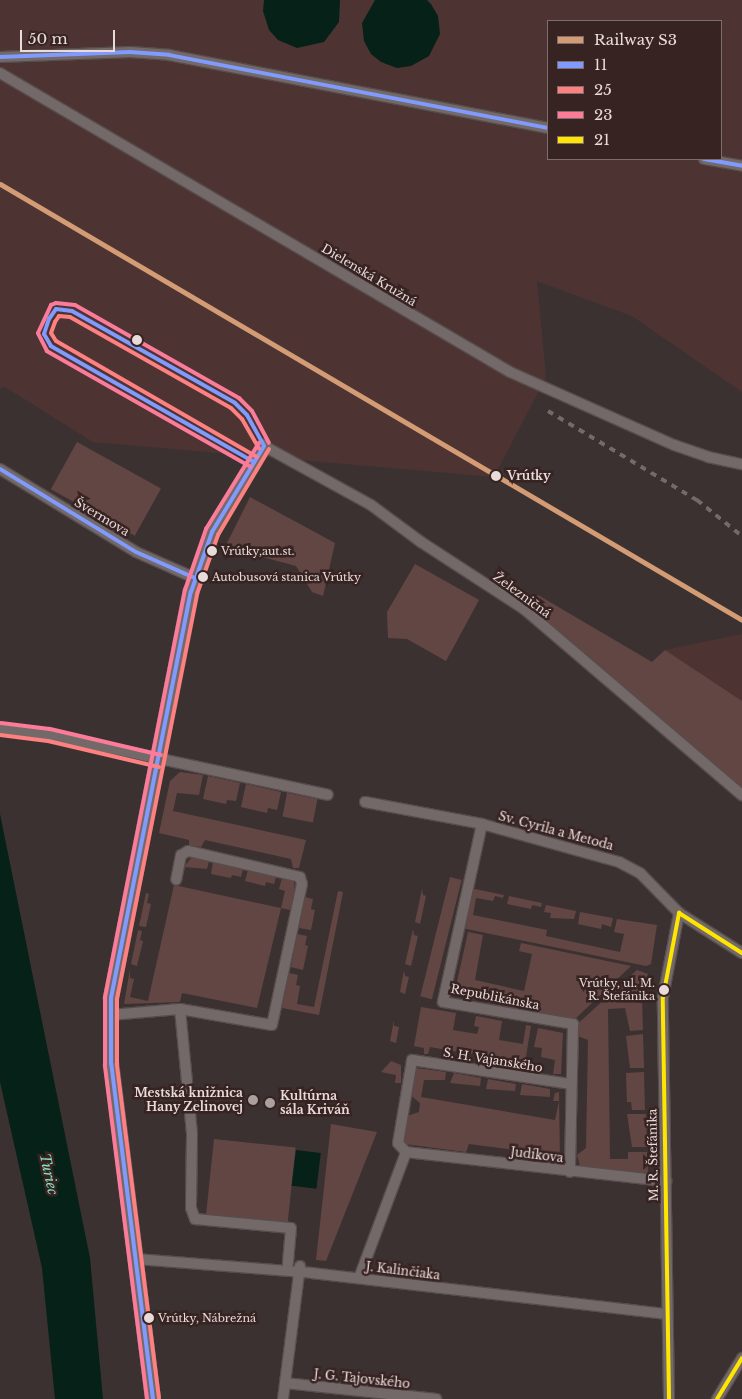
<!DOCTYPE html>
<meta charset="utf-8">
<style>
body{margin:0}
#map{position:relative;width:742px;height:1399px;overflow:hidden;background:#3c3131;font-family:"Libre Baskerville",serif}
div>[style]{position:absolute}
.built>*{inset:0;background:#4d3433}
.green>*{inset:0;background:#624644;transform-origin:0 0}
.water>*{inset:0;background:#062118;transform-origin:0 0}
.roads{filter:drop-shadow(1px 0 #564d4c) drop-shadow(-1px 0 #564d4c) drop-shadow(0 1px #564d4c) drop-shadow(0 -1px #564d4c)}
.street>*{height:10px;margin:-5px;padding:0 5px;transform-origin:5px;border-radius:5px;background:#736968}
.secondary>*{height:14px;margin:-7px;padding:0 7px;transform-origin:7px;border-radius:7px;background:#736968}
.rail>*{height:4px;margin-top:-2px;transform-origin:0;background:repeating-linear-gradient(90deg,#736a6a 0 6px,transparent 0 12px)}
.bus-1>*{height:4px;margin:-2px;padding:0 2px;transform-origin:2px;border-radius:2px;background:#809afe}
.bus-2>*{height:4px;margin:-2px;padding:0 2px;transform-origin:2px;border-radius:2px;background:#ff8080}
.bus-3>*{height:4px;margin:-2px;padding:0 2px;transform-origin:2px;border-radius:2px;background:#fc7b99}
.bus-4>*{height:4px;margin:-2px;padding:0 2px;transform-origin:2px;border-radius:2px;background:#ffe600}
.rail-1>*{height:5px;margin:-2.5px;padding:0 2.5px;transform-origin:2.5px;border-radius:2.5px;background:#d39c74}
.dots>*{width:14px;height:14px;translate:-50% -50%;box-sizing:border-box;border:2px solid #372322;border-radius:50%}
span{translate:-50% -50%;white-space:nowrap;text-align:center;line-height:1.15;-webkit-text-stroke:5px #372322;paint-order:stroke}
.bus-label{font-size:11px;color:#e8dbda}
.left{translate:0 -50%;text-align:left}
.right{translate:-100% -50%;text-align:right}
.street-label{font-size:12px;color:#e8dbda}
.stop-label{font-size:12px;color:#e8dbda;font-weight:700}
.poi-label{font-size:12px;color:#e8dbda;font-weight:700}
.water-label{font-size:14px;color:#87e1c1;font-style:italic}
.legend{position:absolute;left:547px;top:20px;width:175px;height:140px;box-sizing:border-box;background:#372322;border:1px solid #7e6d6c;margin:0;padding:6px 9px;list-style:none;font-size:15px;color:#e8dbda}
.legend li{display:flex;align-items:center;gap:10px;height:25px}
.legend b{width:25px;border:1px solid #7e6d6c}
.scale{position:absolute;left:20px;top:30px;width:95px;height:22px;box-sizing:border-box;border:2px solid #e8dbda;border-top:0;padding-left:6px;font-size:15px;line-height:18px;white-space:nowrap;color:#e8dbda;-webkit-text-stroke:4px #372322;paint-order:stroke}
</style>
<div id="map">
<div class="built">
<div style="clip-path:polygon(evenodd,0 0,742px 0,742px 392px,632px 316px,537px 281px,546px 377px,494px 477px,93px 442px,5px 387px,0 388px,0 0,548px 21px,721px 21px,721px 159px,548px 159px,548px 21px)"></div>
<div style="clip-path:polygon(742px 634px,742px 701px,665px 650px)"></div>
</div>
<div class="green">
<div style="left:77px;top:442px;width:96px;height:54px;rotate:29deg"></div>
<div style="clip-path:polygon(250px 497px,335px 543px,323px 596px,312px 592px,296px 566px,225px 547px)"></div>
<div style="clip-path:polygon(415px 564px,479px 600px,446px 661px,407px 639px,388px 638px,387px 612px)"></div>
<div style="clip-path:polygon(538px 595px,652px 662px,665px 650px,742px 701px,742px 792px,528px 609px)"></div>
<div style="clip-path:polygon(180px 772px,203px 775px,199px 795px,177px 793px,173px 811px,306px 840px,299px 868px,293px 868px,291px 859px,205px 840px,201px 847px,189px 845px,189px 840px,159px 833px,170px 781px)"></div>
<div style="clip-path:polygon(208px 776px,240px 783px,236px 801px,227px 800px,226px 804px,203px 799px)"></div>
<div style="clip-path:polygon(246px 784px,281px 792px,277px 810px,268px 808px,267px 813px,241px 807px)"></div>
<div style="left:287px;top:793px;width:31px;height:24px;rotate:11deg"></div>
<div style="clip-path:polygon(191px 858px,209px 861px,207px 869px,184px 867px)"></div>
<div style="clip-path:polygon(213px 862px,243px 869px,241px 877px,232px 875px,231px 878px,211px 874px)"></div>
<div style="clip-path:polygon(248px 870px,276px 877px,274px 884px,266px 882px,265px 886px,245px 881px)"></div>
<div style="left:450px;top:877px;width:12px;height:123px;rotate:14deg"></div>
<div style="clip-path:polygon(282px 878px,294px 881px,295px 894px,290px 910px,281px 908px,257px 1008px,182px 993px,180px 1002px,124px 1004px,130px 969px,130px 978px,134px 979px,130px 997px,148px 1001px,174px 885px,281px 908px,285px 891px,279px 889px)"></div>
<div style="clip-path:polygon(470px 888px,504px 895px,503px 898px,495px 896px,493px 901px,476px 898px,473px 915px,547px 930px,546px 936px,620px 952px,624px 934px,614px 932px,617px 919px,657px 925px,651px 964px,646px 966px,462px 928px)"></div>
<div style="clip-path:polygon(422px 889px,423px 895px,426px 896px,420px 924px,415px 922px)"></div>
<div style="clip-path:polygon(338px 891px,343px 892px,319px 1015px,282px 1008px,289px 973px,298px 975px,296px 985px,300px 986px,297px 1004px,314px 1007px)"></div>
<div style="clip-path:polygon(146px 893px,149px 894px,147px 903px,151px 904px,146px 927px,139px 926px)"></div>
<div style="clip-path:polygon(509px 896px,542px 903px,541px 907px,532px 905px,531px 909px,507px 904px)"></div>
<div style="clip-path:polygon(305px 897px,313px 899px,311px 909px,315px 910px,311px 930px,299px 928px)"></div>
<div style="clip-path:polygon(546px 905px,576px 911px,574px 919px,550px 918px,551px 913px,544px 912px)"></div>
<div style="clip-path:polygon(580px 912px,613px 918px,611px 927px,602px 924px,601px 929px,578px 924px)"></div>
<div style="clip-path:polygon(413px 929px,414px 935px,418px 936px,411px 966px,405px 964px)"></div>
<div style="clip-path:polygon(138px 930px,142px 931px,140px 940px,143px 941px,137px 966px,131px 964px)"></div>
<div style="clip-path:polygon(468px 932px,483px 935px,475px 980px,524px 991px,532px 954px,519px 951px,521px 943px,631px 966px,574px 1020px,524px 1010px,454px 995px)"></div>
<div style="clip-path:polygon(297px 934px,307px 936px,305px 945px,308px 946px,303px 970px,291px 967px)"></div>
<div style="clip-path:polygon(404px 970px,405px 976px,409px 977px,405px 994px,400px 992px)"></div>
<div style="clip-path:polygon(637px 970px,648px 974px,642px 997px,643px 1030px,630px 1031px,625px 1008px,608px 1009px,610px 1159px,628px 1159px,628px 1152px,647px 1152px,648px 1173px,580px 1166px,577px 1155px,586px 1148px,588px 1040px,575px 1035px,573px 1028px)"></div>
<div style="clip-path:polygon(421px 1007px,456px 1013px,453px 1030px,477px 1034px,479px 1027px,474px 1026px,476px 1016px,502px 1021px,499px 1040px,523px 1044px,526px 1025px,531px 1026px,524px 1069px,514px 1067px,514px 1061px,447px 1050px,430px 1047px,428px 1054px,424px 1054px,424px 1048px,414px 1046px)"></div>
<div style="clip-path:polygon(394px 1020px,394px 1026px,399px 1027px,396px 1043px,390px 1041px)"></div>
<div style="clip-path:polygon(538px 1028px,563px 1033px,561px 1074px,553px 1074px,555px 1060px,541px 1057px,542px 1048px,534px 1047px)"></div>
<div style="clip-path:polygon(643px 1034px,644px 1068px,630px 1068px,626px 1036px)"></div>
<div style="clip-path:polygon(391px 1061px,401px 1065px,401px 1083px,395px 1083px,396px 1075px,381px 1072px)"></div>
<div style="clip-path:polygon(416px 1068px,446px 1072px,445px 1080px,424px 1080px,421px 1097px,555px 1120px,559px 1101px,553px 1101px,555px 1093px,559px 1092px,560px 1164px,548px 1162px,546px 1154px,469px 1144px,466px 1152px,404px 1144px,407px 1116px,419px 1112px,420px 1103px,410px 1095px)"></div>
<div style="clip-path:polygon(644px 1072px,645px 1110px,632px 1110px,631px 1102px,627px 1102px,626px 1073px)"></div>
<div style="clip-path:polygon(454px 1073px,481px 1078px,480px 1086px,450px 1083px)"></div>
<div style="clip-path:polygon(488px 1079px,516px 1084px,515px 1091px,486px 1089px)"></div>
<div style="clip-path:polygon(522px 1084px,550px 1089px,550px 1097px,520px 1095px)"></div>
<div style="clip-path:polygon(627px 1114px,646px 1114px,647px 1147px,632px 1147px)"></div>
<div style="clip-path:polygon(331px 1124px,377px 1132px,326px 1261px,316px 1260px)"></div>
<div style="left:214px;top:1139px;width:82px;height:79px;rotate:6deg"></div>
</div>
<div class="water">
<div style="clip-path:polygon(264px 0,340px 0,339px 22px,324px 42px,297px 48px,278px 40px,269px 30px,263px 11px)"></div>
<div style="clip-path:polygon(375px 0,427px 0,431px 4px,438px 16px,440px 34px,429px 56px,411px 66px,397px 68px,381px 62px,371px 54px,364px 41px,362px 23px)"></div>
<div style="clip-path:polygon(0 814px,90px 1258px,103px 1399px,55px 1399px,42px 1268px,0 1082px)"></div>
<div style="left:296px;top:1150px;width:25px;height:36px;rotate:7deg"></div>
</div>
<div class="roads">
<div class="street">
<div style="left:0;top:57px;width:130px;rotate:-2.2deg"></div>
<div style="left:130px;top:52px;width:39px;rotate:4deg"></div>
<div style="left:169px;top:55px;width:386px;rotate:10.9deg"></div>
<div style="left:0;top:73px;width:591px;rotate:30.38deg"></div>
<div style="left:510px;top:372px;width:180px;rotate:24deg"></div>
<div style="left:674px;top:445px;width:36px;rotate:19deg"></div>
<div style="left:708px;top:457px;width:35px;rotate:12deg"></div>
<div style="left:704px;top:159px;width:39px;rotate:10deg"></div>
<div style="left:264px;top:446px;width:122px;rotate:28.9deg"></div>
<div style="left:371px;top:505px;width:62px;rotate:36.5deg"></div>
<div style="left:421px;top:542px;width:123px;rotate:33deg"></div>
<div style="left:524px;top:609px;width:287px;rotate:40.5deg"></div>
<div style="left:0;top:469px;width:159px;rotate:31.4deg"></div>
<div style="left:136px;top:552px;width:64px;rotate:23.8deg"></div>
<div style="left:0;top:729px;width:49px;rotate:7deg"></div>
<div style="left:49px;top:735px;width:285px;rotate:12.1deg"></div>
<div style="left:365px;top:802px;width:119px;rotate:10.6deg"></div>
<div style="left:482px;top:824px;width:142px;rotate:15.5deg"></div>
<div style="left:619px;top:862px;width:24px;rotate:28deg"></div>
<div style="left:640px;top:873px;width:56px;rotate:45.7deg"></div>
<div style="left:679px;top:913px;width:75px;rotate:32.4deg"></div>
<div style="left:482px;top:824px;width:182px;rotate:102.4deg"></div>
<div style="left:443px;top:1002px;width:132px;rotate:9.6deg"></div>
<div style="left:573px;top:1024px;width:148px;rotate:91.2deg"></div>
<div style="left:180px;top:1009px;width:126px;rotate:84.5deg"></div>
<div style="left:192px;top:1134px;width:74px;rotate:90.8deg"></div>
<div style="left:191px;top:1208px;width:12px;rotate:70deg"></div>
<div style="left:195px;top:1219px;width:96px;rotate:5.4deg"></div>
<div style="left:291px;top:1228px;width:36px;rotate:95deg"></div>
<div style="left:110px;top:1015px;width:70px;rotate:-4.9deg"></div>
<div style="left:180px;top:1009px;width:93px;rotate:9.9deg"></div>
<div style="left:272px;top:1025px;width:144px;rotate:-78deg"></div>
<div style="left:302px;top:884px;width:7px;rotate:-106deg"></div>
<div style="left:300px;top:877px;width:115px;rotate:-166.9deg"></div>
<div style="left:188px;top:851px;width:8px;rotate:150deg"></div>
<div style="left:181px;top:855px;width:25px;rotate:101deg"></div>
<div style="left:406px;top:1152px;width:262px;rotate:6.4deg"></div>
<div style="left:136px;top:1259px;width:177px;rotate:4.5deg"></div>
<div style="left:312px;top:1273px;width:357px;rotate:6.6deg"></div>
<div style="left:359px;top:1278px;width:134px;rotate:-69.5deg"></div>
<div style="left:406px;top:1152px;width:12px;rotate:-132deg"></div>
<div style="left:398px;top:1143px;width:84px;rotate:-80.4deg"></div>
<div style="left:412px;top:1060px;width:161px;rotate:8.6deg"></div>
<div style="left:285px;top:1383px;width:152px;rotate:6deg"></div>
<div style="left:283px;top:1399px;width:134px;rotate:-82.7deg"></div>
<div style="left:669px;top:1399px;width:402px;rotate:-90.9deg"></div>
<div style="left:663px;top:997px;width:86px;rotate:-79.2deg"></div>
<div style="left:717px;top:1399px;width:48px;rotate:-58.6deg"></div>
</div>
<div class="secondary">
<div style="left:153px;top:1399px;width:338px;rotate:-97.1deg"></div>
<div style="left:111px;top:1064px;width:66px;rotate:-90deg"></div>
<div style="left:111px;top:998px;width:414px;rotate:-78.9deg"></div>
<div style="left:191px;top:592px;width:64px;rotate:-70.7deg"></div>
<div style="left:212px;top:532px;width:100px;rotate:-58.8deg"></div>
</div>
</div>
<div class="rail">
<div style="left:548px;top:411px;width:174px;rotate:30.9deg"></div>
<div style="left:697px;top:500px;width:58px;rotate:38.7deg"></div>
</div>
<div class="bus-1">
<div style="left:0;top:57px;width:130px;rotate:-2.2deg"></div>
<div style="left:130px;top:52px;width:39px;rotate:4deg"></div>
<div style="left:169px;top:55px;width:386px;rotate:10.9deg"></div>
<div style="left:704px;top:159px;width:39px;rotate:10deg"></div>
<div style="left:254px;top:462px;width:234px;rotate:-150.3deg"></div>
<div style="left:51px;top:346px;width:14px;rotate:-120deg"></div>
<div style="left:44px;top:334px;width:16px;rotate:-72deg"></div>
<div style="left:49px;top:319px;width:12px;rotate:-55deg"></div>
<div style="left:56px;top:309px;width:16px;rotate:7deg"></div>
<div style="left:72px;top:311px;width:187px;rotate:29.4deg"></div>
<div style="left:235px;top:403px;width:17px;rotate:45deg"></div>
<div style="left:247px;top:415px;width:35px;rotate:61deg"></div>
<div style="left:0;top:469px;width:159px;rotate:31.4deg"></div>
<div style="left:136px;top:552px;width:64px;rotate:23.8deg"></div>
<div style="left:153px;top:1399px;width:338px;rotate:-97.1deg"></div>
<div style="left:111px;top:1064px;width:66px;rotate:-90deg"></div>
<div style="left:111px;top:998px;width:414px;rotate:-78.9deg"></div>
<div style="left:191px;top:592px;width:64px;rotate:-70.7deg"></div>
<div style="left:212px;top:532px;width:100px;rotate:-58.8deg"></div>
</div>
<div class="bus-2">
<div style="left:257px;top:457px;width:232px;rotate:-150deg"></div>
<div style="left:56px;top:341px;width:9px;rotate:-122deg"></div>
<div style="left:51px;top:333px;width:12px;rotate:-70deg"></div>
<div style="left:55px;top:322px;width:7px;rotate:-56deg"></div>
<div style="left:59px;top:316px;width:11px;rotate:5deg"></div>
<div style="left:70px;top:317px;width:185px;rotate:29.5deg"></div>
<div style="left:231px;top:408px;width:16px;rotate:45deg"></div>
<div style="left:242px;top:419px;width:34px;rotate:60deg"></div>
<div style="left:0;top:735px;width:48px;rotate:7.1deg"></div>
<div style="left:48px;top:741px;width:114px;rotate:13.2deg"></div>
<div style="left:159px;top:1398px;width:337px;rotate:-97.2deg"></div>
<div style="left:117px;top:1064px;width:65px;rotate:-90deg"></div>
<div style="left:117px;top:999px;width:413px;rotate:-78.8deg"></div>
<div style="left:197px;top:594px;width:63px;rotate:-70.4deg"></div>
<div style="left:218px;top:535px;width:100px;rotate:-59.3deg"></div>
</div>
<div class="bus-3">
<div style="left:251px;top:467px;width:235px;rotate:-150.4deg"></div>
<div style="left:47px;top:351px;width:20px;rotate:-117deg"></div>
<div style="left:38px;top:333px;width:31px;rotate:-65deg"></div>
<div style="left:51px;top:305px;width:5px;rotate:-22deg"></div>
<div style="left:56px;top:303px;width:19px;rotate:6deg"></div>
<div style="left:75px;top:305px;width:189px;rotate:29.6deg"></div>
<div style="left:239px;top:398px;width:18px;rotate:45deg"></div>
<div style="left:252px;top:411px;width:36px;rotate:62deg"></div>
<div style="left:1px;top:723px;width:49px;rotate:7deg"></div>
<div style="left:50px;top:729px;width:114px;rotate:13.2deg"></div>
<div style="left:147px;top:1399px;width:337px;rotate:-97.2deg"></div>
<div style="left:105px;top:1065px;width:68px;rotate:-90deg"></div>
<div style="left:105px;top:997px;width:415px;rotate:-78.9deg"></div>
<div style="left:185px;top:590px;width:65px;rotate:-71deg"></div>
<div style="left:206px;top:529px;width:101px;rotate:-58.4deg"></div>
</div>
<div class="bus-4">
<div style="left:669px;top:1399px;width:402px;rotate:-90.9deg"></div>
<div style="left:663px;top:997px;width:86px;rotate:-79.2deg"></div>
<div style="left:679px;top:913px;width:75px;rotate:32.4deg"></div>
<div style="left:717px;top:1399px;width:48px;rotate:-58.6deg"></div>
</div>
<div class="rail-1">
<div style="left:0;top:184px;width:861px;rotate:30.44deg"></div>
</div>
<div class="dots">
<div style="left:137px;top:340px;background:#e8dbda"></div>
<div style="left:496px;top:476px;background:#e8dbda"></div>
<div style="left:212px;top:551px;background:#e8dbda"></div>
<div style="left:203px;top:577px;background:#e8dbda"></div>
<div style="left:664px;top:990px;background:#e8dbda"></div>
<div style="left:253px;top:1100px;background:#aca09f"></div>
<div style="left:270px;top:1103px;background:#aca09f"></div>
<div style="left:149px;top:1318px;background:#e8dbda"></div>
</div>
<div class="bus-label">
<span class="left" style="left:221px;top:551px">Vrútky,aut.st.</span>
<span class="left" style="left:212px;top:577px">Autobusová stanica Vrútky</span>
<span class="right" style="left:655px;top:990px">Vrútky, ul. M.<br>R. Štefánika</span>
<span class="left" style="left:158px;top:1318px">Vrútky, Nábrežná</span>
</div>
<div class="street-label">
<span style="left:369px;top:275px;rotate:31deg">Dielenská Kružná</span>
<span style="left:102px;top:517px;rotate:31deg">Švermova</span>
<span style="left:522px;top:595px;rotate:36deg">Železničná</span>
<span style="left:556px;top:831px;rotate:15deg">Sv. Cyrila a Metoda</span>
<span style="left:495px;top:997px;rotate:11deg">Republikánska</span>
<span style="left:493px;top:1060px;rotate:9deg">S. H. Vajanského</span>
<span style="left:537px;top:1155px;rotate:7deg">Judíkova</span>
<span style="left:653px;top:1155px;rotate:-91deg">M. R. Štefánika</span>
<span style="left:403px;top:1271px;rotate:7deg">J. Kalinčiaka</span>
<span style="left:362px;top:1379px;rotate:6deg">J. G. Tajovského</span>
</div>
<div class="stop-label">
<span class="left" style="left:507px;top:476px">Vrútky</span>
</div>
<div class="poi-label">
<span class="right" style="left:243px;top:1100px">Mestská knižnica<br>Hany Zelinovej</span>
<span class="left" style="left:280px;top:1103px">Kultúrna<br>sála Kriváň</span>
</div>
<div class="water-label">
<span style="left:49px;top:1174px;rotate:78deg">Turiec</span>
</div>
<ul class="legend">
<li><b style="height:6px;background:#d39c74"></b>Railway S3</li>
<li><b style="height:6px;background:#809afe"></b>11</li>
<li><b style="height:6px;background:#ff8080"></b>25</li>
<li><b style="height:6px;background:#fc7b99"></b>23</li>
<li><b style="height:6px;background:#ffe600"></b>21</li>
</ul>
<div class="scale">50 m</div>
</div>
